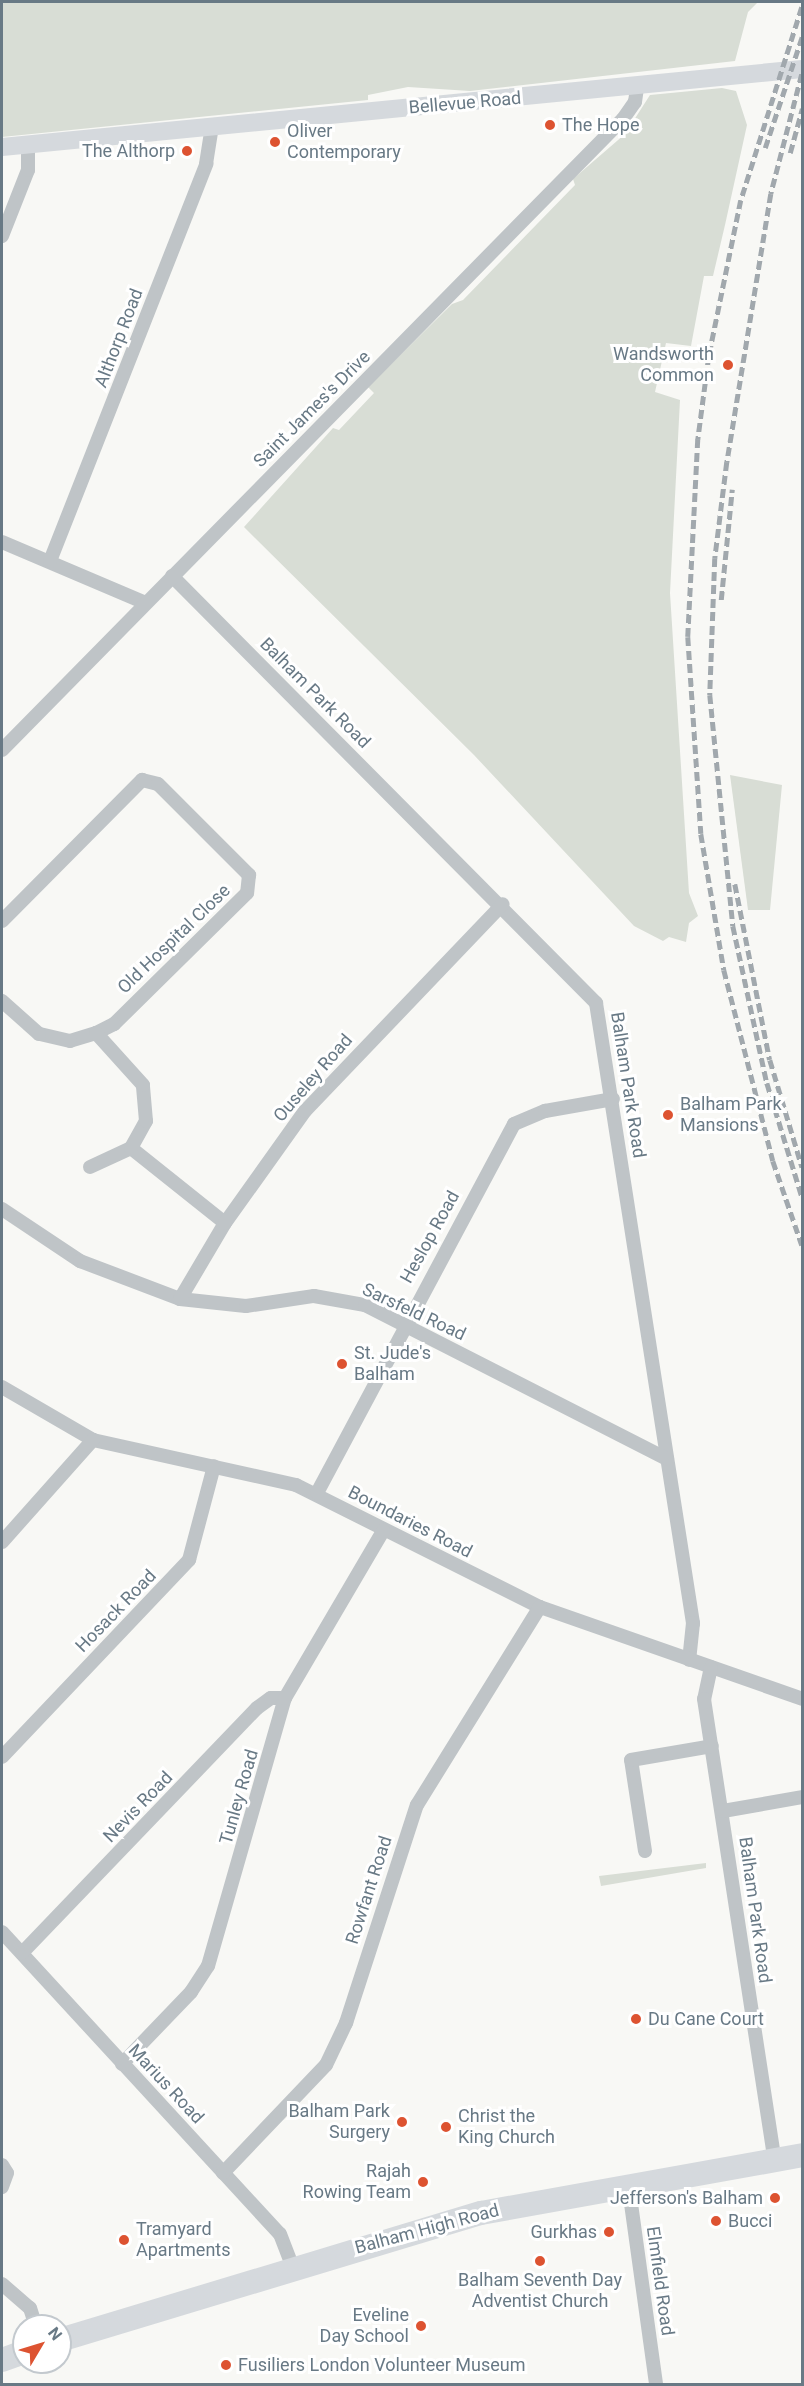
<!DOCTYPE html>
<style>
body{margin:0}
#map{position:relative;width:804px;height:2386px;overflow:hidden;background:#f8f8f5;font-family:Roboto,sans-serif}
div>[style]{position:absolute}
.green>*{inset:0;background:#d8ddd5}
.street>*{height:14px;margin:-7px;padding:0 7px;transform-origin:7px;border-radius:7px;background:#bfc4c7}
.secondary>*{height:18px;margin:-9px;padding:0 9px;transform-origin:9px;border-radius:9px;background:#d5d9dd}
.highway>*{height:24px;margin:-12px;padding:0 12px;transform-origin:12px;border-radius:12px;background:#d5d9dd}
.rail>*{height:4.5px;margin-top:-2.25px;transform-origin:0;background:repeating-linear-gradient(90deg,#a1a8ad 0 9px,transparent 0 13.5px)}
.dots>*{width:16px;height:16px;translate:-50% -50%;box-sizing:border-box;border:3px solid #fff;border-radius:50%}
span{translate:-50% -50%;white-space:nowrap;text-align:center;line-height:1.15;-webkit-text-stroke:6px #fff;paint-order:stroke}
.street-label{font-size:18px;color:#687985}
.poi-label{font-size:18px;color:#687985}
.left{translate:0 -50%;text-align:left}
.right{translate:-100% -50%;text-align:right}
.frame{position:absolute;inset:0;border:3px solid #687985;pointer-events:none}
.north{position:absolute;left:12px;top:2314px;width:60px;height:60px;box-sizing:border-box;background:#fff;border:2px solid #c3c9ce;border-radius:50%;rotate:52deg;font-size:16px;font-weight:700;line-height:24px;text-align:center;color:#687985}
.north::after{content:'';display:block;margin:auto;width:21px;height:27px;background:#dd5331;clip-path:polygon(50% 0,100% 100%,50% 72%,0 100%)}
</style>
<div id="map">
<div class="green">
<div style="clip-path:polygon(2px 2px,758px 2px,748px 12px,735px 61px,470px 91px,408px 87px,368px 95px,368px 100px,2px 137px)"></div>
<div style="clip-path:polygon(722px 88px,736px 91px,747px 125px,725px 225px,713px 276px,704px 276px,691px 346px,666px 343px,655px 392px,680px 400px,670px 593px,689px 893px,698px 916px,689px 923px,686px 942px,669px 937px,663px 941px,634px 926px,474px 755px,244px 527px,333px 428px,339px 430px,374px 393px,368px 387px,452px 304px,463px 300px,575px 185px,573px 179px,625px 134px,650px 95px)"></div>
<div style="clip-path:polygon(730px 775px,782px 785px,770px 910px,748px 910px)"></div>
<div style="clip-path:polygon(706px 1863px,706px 1868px,601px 1886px,599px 1876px)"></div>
</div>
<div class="street">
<div style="left:2px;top:236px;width:71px;rotate:-68.5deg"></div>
<div style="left:28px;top:170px;width:26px;rotate:-90deg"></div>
<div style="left:2px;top:542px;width:156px;rotate:23deg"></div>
<div style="left:50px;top:561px;width:427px;rotate:-68.5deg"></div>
<div style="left:206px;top:164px;width:38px;rotate:-81deg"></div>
<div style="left:172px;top:576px;width:602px;rotate:45.2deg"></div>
<div style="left:596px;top:1003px;width:628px;rotate:81.11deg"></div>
<div style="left:693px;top:1623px;width:37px;rotate:96deg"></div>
<div style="left:2px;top:750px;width:885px;rotate:-45.46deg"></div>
<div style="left:623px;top:119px;width:21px;rotate:-55deg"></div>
<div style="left:635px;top:102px;width:15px;rotate:-82deg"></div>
<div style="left:2px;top:921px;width:199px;rotate:-45.2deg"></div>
<div style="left:142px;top:780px;width:16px;rotate:14deg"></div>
<div style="left:158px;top:784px;width:129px;rotate:45deg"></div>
<div style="left:249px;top:875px;width:18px;rotate:96deg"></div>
<div style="left:247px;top:893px;width:187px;rotate:135.4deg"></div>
<div style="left:114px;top:1024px;width:20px;rotate:153deg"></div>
<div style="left:96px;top:1033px;width:27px;rotate:163deg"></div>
<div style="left:70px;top:1041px;width:32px;rotate:-167deg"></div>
<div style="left:39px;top:1034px;width:50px;rotate:-138.3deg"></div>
<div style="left:131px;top:1148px;width:120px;rotate:38.6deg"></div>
<div style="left:90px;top:1167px;width:45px;rotate:-24.9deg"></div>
<div style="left:131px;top:1148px;width:31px;rotate:-61deg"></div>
<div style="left:146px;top:1121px;width:36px;rotate:-95deg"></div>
<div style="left:143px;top:1085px;width:70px;rotate:-132.1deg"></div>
<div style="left:2px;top:1209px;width:94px;rotate:33.7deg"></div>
<div style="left:80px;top:1261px;width:107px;rotate:20.8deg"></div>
<div style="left:180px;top:1299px;width:66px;rotate:6.1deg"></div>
<div style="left:246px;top:1306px;width:69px;rotate:-8.4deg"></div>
<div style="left:314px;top:1296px;width:52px;rotate:10deg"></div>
<div style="left:365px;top:1305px;width:339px;rotate:27deg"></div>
<div style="left:180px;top:1299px;width:88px;rotate:-59.4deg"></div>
<div style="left:225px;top:1223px;width:138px;rotate:-54.5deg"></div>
<div style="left:305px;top:1111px;width:286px;rotate:-46.3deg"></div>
<div style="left:2px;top:1387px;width:105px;rotate:30.2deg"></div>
<div style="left:93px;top:1440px;width:208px;rotate:12.5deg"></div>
<div style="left:296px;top:1485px;width:273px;rotate:26.6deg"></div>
<div style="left:540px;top:1607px;width:278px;rotate:19.3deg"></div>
<div style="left:317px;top:1493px;width:418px;rotate:-61.9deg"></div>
<div style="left:514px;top:1124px;width:34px;rotate:-23deg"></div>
<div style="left:545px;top:1111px;width:69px;rotate:-10deg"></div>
<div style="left:2px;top:1542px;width:137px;rotate:-48.3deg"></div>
<div style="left:711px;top:1667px;width:33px;rotate:102deg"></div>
<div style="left:704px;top:1699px;width:465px;rotate:81.3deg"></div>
<div style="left:2px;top:1757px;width:272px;rotate:-46.5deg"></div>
<div style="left:189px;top:1560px;width:97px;rotate:-75.1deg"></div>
<div style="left:723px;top:1811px;width:80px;rotate:-10deg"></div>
<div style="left:645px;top:1851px;width:92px;rotate:-98.7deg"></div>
<div style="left:631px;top:1760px;width:82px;rotate:-9.8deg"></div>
<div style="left:2px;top:1932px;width:410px;rotate:47.4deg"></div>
<div style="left:280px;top:2234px;width:36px;rotate:69deg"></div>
<div style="left:22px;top:1953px;width:339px;rotate:-46.2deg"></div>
<div style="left:257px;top:1708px;width:17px;rotate:-36deg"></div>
<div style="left:271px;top:1698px;width:14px"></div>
<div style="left:122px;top:2064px;width:100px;rotate:-46.2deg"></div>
<div style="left:191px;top:1992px;width:31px;rotate:-57deg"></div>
<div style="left:208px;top:1966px;width:279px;rotate:-74deg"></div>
<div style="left:285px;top:1698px;width:194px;rotate:-59.6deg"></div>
<div style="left:2px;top:2165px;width:9px;rotate:58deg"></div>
<div style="left:7px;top:2173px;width:15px;rotate:110deg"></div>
<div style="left:223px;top:2173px;width:149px;rotate:-46.4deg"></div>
<div style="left:326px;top:2065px;width:47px;rotate:-64.5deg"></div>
<div style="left:346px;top:2023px;width:229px;rotate:-72deg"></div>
<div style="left:417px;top:1805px;width:233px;rotate:-58.2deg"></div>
<div style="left:628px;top:2182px;width:204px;rotate:82.1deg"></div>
<div style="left:2px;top:2284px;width:37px;rotate:41deg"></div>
<div style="left:30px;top:2308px;width:19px;rotate:72deg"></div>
</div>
<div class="secondary">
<div style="left:2px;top:147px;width:804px;rotate:-5.57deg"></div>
</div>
<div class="highway">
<div style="left:60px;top:2340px;width:440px;rotate:-16.8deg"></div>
<div style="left:481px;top:2213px;width:326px;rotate:-10.2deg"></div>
<div style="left:2px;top:2360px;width:23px;rotate:-20deg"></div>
</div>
<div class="rail">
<div style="left:802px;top:7px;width:202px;rotate:107.5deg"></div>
<div style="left:741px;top:200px;width:159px;rotate:101.6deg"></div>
<div style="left:709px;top:356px;width:84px;rotate:97.5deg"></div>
<div style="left:698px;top:439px;width:198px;rotate:92.9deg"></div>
<div style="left:688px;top:637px;width:197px;rotate:86.2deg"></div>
<div style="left:701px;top:834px;width:138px;rotate:80.4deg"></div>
<div style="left:724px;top:970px;width:197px;rotate:75.6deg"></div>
<div style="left:773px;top:1161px;width:89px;rotate:71deg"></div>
<div style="left:802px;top:74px;width:124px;rotate:104.5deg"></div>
<div style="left:771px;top:194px;width:272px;rotate:99.3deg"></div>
<div style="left:727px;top:462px;width:97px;rotate:97.1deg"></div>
<div style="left:715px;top:558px;width:137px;rotate:92.1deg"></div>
<div style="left:710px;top:695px;width:232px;rotate:84.3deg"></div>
<div style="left:733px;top:926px;width:161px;rotate:77.8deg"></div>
<div style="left:767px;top:1083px;width:119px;rotate:72.9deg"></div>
<div style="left:765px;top:148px;width:117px;rotate:-71.6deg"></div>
<div style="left:790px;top:153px;width:46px;rotate:-74.7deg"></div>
<div style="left:721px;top:600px;width:111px;rotate:-84.3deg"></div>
<div style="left:735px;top:884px;width:179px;rotate:78.8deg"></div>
<div style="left:770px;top:1060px;width:112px;rotate:73.3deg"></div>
</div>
<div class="dots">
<div style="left:550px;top:125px;background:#dd5331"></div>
<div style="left:275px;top:142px;background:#dd5331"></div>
<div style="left:187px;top:151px;background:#dd5331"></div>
<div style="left:728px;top:365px;background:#dd5331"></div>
<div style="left:668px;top:1115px;background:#dd5331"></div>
<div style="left:342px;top:1364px;background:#dd5331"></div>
<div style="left:636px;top:2019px;background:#dd5331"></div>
<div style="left:402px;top:2122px;background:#dd5331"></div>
<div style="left:446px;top:2127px;background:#dd5331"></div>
<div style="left:423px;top:2182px;background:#dd5331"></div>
<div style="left:775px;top:2198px;background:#dd5331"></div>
<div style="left:716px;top:2221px;background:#dd5331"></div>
<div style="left:609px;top:2232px;background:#dd5331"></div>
<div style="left:124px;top:2240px;background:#dd5331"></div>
<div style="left:540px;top:2261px;background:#dd5331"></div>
<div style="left:421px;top:2326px;background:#dd5331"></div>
<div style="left:226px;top:2365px;background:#dd5331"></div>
</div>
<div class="street-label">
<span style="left:465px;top:103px;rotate:-5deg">Bellevue Road</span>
<span style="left:119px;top:338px;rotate:-69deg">Althorp Road</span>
<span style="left:312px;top:409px;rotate:-45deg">Saint James's Drive</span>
<span style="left:315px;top:693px;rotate:45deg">Balham Park Road</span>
<span style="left:174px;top:939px;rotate:-44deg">Old Hospital Close</span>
<span style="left:313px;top:1078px;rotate:-49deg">Ouseley Road</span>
<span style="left:628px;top:1085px;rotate:81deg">Balham Park Road</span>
<span style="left:430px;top:1237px;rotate:-61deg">Heslop Road</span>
<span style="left:414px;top:1312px;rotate:25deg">Sarsfeld Road</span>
<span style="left:410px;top:1522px;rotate:27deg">Boundaries Road</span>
<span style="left:116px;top:1611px;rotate:-46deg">Hosack Road</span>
<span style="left:239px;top:1797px;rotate:-74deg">Tunley Road</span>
<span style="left:138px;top:1807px;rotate:-46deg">Nevis Road</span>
<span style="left:369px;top:1890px;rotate:-72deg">Rowfant Road</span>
<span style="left:755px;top:1910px;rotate:82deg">Balham Park Road</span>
<span style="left:166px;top:2084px;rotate:47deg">Marius Road</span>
<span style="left:427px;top:2229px;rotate:-15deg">Balham High Road</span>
<span style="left:660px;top:2281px;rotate:82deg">Elmfield Road</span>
</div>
<div class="poi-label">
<span class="left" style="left:562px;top:125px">The Hope</span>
<span class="left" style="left:287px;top:142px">Oliver<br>Contemporary</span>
<span class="right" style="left:175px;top:151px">The Althorp</span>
<span class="right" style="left:714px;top:365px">Wandsworth<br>Common</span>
<span class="left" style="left:680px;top:1115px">Balham Park<br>Mansions</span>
<span class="left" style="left:354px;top:1364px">St. Jude's<br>Balham</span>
<span class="left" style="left:648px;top:2019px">Du Cane Court</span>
<span class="right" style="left:390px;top:2122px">Balham Park<br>Surgery</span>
<span class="left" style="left:458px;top:2127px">Christ the<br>King Church</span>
<span class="right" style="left:411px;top:2182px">Rajah<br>Rowing Team</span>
<span class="right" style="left:763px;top:2198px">Jefferson's Balham</span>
<span class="left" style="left:728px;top:2221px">Bucci</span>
<span class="left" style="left:136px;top:2240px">Tramyard<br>Apartments</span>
<span class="right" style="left:597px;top:2232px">Gurkhas</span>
<span style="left:540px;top:2291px">Balham Seventh Day<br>Adventist Church</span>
<span class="right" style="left:409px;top:2326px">Eveline<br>Day School</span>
<span class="left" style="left:238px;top:2365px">Fusiliers London Volunteer Museum</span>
</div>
<div class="frame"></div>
<div class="north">N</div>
</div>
